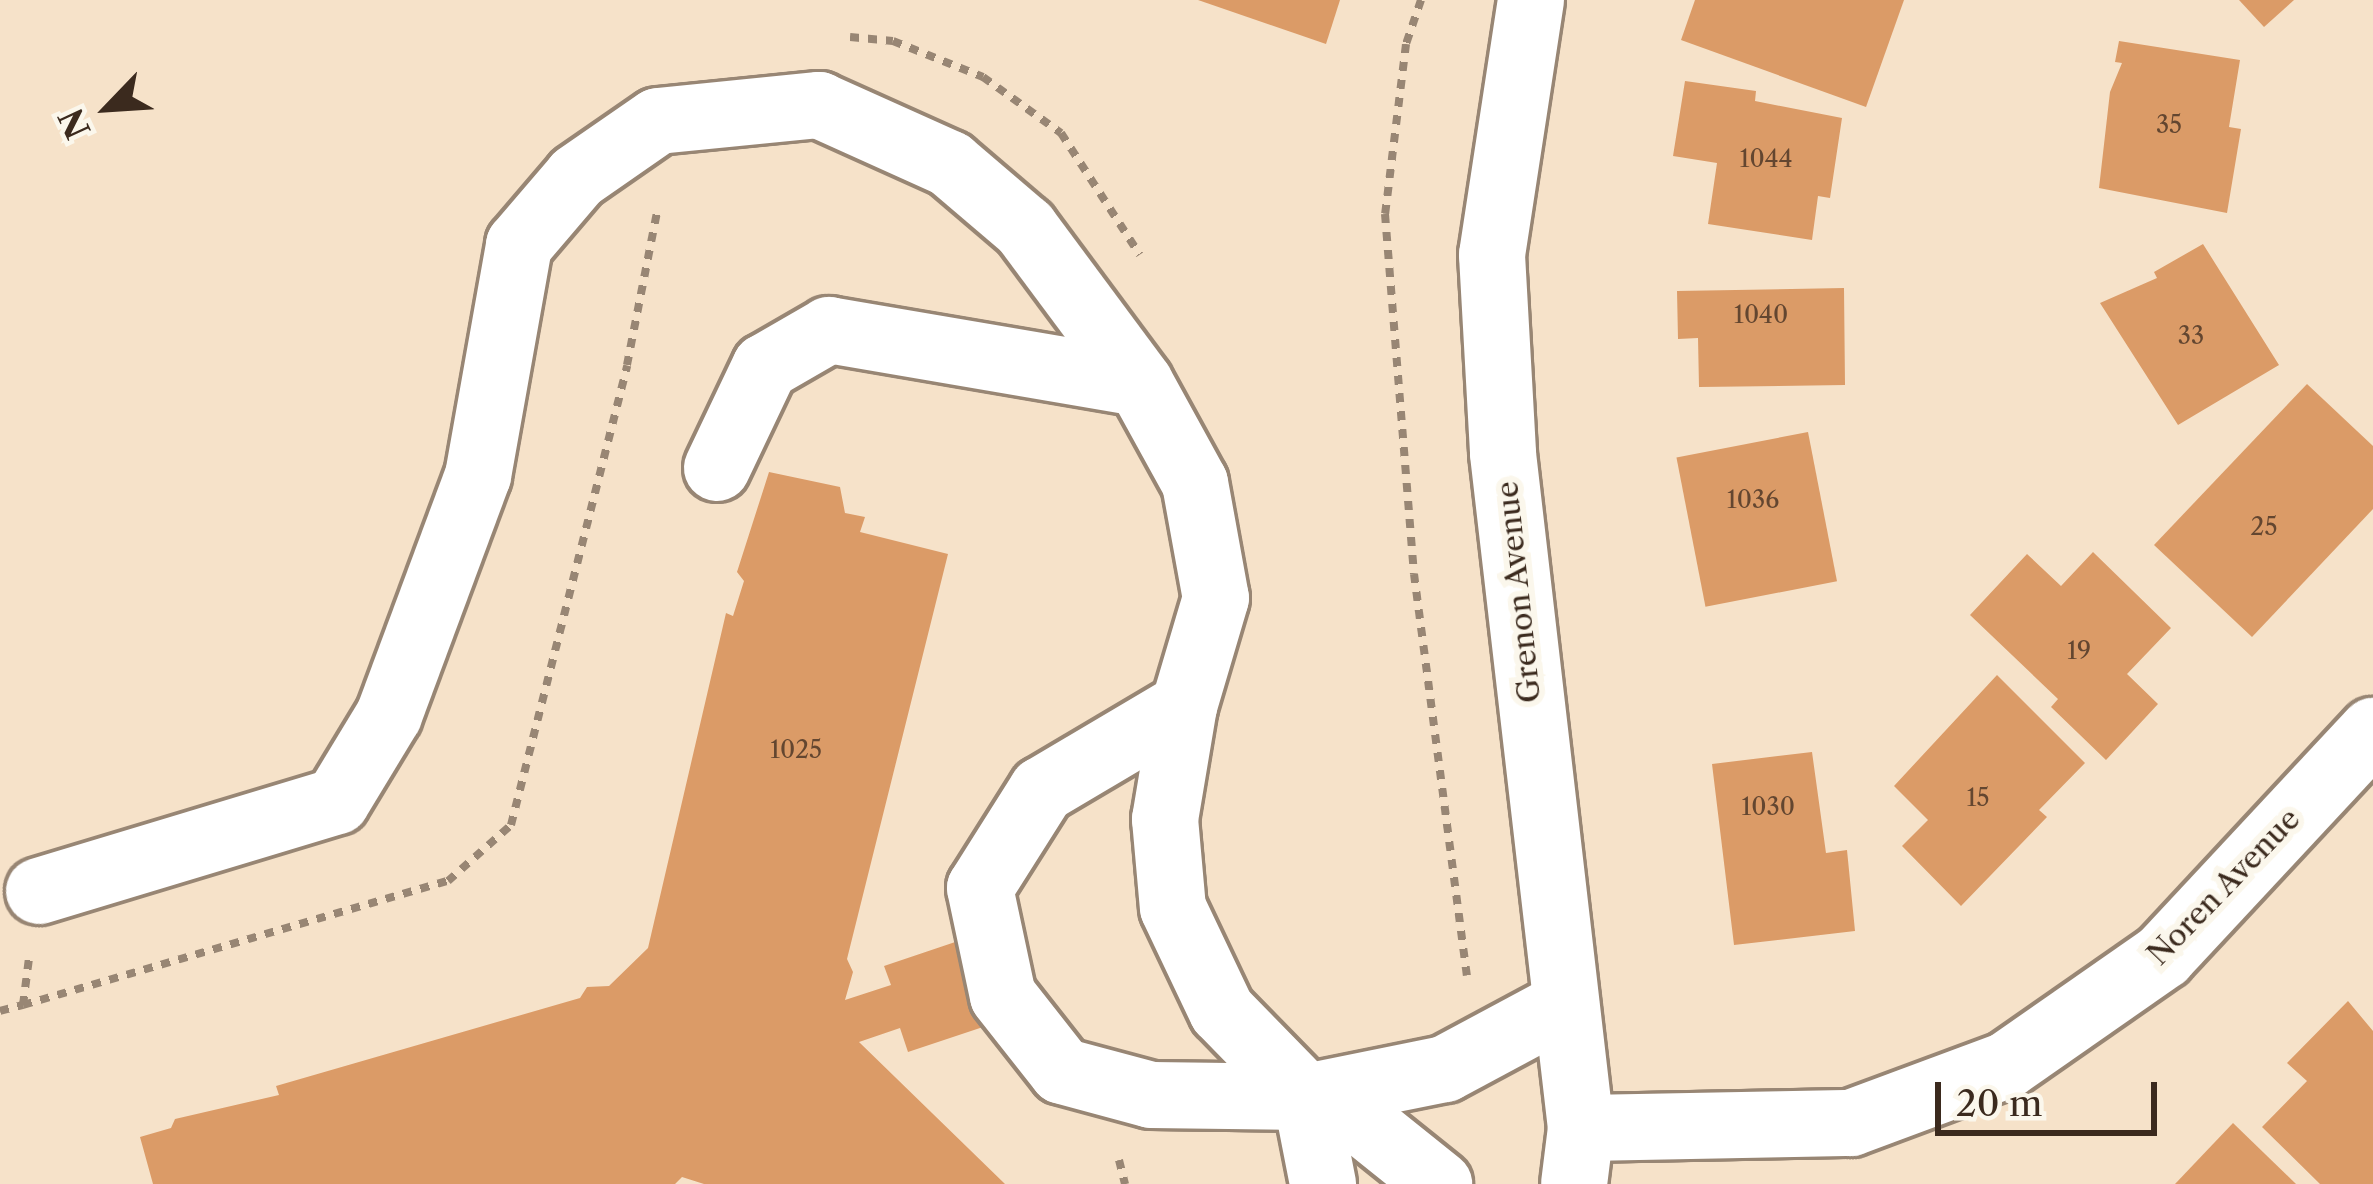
<!DOCTYPE html>
<style>
body{margin:0}
#map{position:relative;width:2373px;height:1184px;overflow:hidden;background:#f6e2c9;font-family:"Libre Caslon Text",serif}
div>[style]{position:absolute}
.building>*{inset:0;background:#db9b67;transform-origin:0 0}
.path>*{height:8px;margin-top:-4px;transform-origin:0;background:repeating-linear-gradient(90deg,#988674 0 9px,transparent 0 18px)}
.roads{filter:drop-shadow(3px 0 #988674) drop-shadow(-3px 0 #988674) drop-shadow(0 3px #988674) drop-shadow(0 -3px #988674)}
.minor>*{height:66px;margin:-33px;padding:0 33px;transform-origin:33px;border-radius:33px;background:#fff}
span{translate:-50% -50%;white-space:nowrap;text-align:center;line-height:1.15;-webkit-text-stroke:12px #fbf7ec;paint-order:stroke}
.number-label{font-size:24px;color:#634630}
.number-label span{-webkit-text-stroke-width:0}
.street-label{font-size:30px;color:#3b2a1e}
.north{position:absolute;left:48px;top:48px;width:120px;height:120px;-webkit-text-stroke:9px #fbf7ec;paint-order:stroke;rotate:245deg;font-size:33px;font-weight:700;line-height:48px;text-align:center;color:#3b2a1e}
.north::after{content:'';display:block;margin:auto;width:42px;height:54px;background:#3b2a1e;clip-path:polygon(50% 0,100% 100%,50% 72%,0 100%)}
.scale{position:absolute;left:1935px;top:1082px;width:222px;height:54px;box-sizing:border-box;border:6px solid #3b2a1e;border-top:0;padding-left:15px;font-size:36px;line-height:42px;white-space:nowrap;color:#3b2a1e;-webkit-text-stroke:9px #fbf7ec;paint-order:stroke}
</style>
<div id="map">
<div class="building">
<div style="clip-path:polygon(1198px 0,1340px 0,1326px 44px)"></div>
<div style="clip-path:polygon(1695px 0,1904px 0,1866px 107px,1681px 40px)"></div>
<div style="clip-path:polygon(2239px 0,2294px 0,2264px 27px)"></div>
<div style="clip-path:polygon(2119px 41px,2240px 60px,2229px 127px,2241px 129px,2227px 213px,2099px 188px,2110px 92px,2122px 63px,2115px 62px)"></div>
<div style="clip-path:polygon(1685px 81px,1756px 91px,1755px 101px,1842px 118px,1830px 198px,1818px 196px,1812px 240px,1708px 224px,1717px 163px,1673px 156px)"></div>
<div style="clip-path:polygon(2203px 244px,2279px 365px,2178px 425px,2100px 303px,2157px 278px,2154px 272px)"></div>
<div style="clip-path:polygon(1844px 288px,1845px 385px,1699px 387px,1698px 338px,1678px 339px,1677px 291px)"></div>
<div style="clip-path:polygon(2307px 384px,2373px 446px,2373px 509px,2252px 637px,2154px 545px)"></div>
<div style="left:1808px;top:432px;width:152px;height:134px;rotate:79deg"></div>
<div style="clip-path:polygon(769px 472px,840px 487px,845px 513px,865px 517px,860px 532px,948px 554px,847px 959px,853px 972px,845px 1000px,891px 985px,884px 966px,973px 936px,1001px 1021px,908px 1052px,900px 1028px,859px 1042px,1005px 1184px,704px 1184px,682px 1177px,675px 1184px,153px 1184px,140px 1137px,171px 1128px,175px 1119px,279px 1095px,276px 1086px,580px 998px,587px 987px,609px 986px,648px 948px,726px 613px,733px 616px,744px 581px,737px 572px)"></div>
<div style="clip-path:polygon(2093px 552px,2171px 628px,2127px 674px,2158px 704px,2106px 760px,2051px 707px,2058px 699px,1970px 615px,2027px 554px,2061px 586px)"></div>
<div style="clip-path:polygon(1997px 675px,2085px 763px,2039px 810px,2047px 817px,1961px 906px,1902px 846px,1928px 820px,1894px 786px)"></div>
<div style="clip-path:polygon(1812px 752px,1826px 853px,1847px 850px,1855px 931px,1734px 945px,1712px 764px)"></div>
<div style="clip-path:polygon(2348px 1001px,2373px 1031px,2373px 1184px,2320px 1184px,2262px 1127px,2307px 1081px,2287px 1063px)"></div>
<div style="clip-path:polygon(2233px 1123px,2296px 1184px,2175px 1184px)"></div>
</div>
<div class="path">
<div style="left:1421px;top:0;width:46px;rotate:108.8deg"></div>
<div style="left:1406px;top:44px;width:171px;rotate:97deg"></div>
<div style="left:1385px;top:214px;width:361px;rotate:85.4deg"></div>
<div style="left:1414px;top:574px;width:405px;rotate:82.5deg"></div>
<div style="left:850px;top:37px;width:43px;rotate:5.3deg"></div>
<div style="left:893px;top:41px;width:97px;rotate:21.8deg"></div>
<div style="left:983px;top:77px;width:96px;rotate:35.7deg"></div>
<div style="left:1061px;top:133px;width:145px;rotate:57.1deg"></div>
<div style="left:23px;top:1005px;width:443px;rotate:-16.3deg"></div>
<div style="left:448px;top:881px;width:84px;rotate:-41.6deg"></div>
<div style="left:511px;top:825px;width:474px;rotate:-75.8deg"></div>
<div style="left:627px;top:365px;width:161px;rotate:-78.9deg"></div>
<div style="left:0;top:1011px;width:24px;rotate:-15deg"></div>
<div style="left:23px;top:1005px;width:47px;rotate:-82.7deg"></div>
<div style="left:1119px;top:1160px;width:25px;rotate:76deg"></div>
</div>
<div class="roads">
<div class="minor">
<div style="left:1531px;top:0;width:258px;rotate:98.7deg"></div>
<div style="left:1492px;top:255px;width:199px;rotate:86.8deg"></div>
<div style="left:1503px;top:454px;width:678px;rotate:83.4deg"></div>
<div style="left:1581px;top:1128px;width:56px;rotate:97.1deg"></div>
<div style="left:717px;top:468px;width:112px;rotate:-64.6deg"></div>
<div style="left:765px;top:367px;width:74px;rotate:-30deg"></div>
<div style="left:829px;top:330px;width:315px;rotate:9.7deg"></div>
<div style="left:1184px;top:706px;width:165px;rotate:149.4deg"></div>
<div style="left:1042px;top:790px;width:116px;rotate:122.3deg"></div>
<div style="left:980px;top:888px;width:110px;rotate:78deg"></div>
<div style="left:1003px;top:996px;width:95px;rotate:51.8deg"></div>
<div style="left:1062px;top:1071px;width:92px;rotate:15.1deg"></div>
<div style="left:1151px;top:1095px;width:155px;rotate:0.7deg"></div>
<div style="left:1306px;top:1097px;width:142px;rotate:-11.4deg"></div>
<div style="left:1445px;top:1069px;width:137px;rotate:-28.2deg"></div>
<div style="left:39px;top:891px;width:311px;rotate:-16.8deg"></div>
<div style="left:337px;top:801px;width:100px;rotate:-58.8deg"></div>
<div style="left:389px;top:715px;width:255px;rotate:-69.6deg"></div>
<div style="left:478px;top:476px;width:235px;rotate:-79.9deg"></div>
<div style="left:519px;top:245px;width:89px;rotate:-49.5deg"></div>
<div style="left:577px;top:177px;width:98px;rotate:-34.7deg"></div>
<div style="left:658px;top:121px;width:162px;rotate:-5.7deg"></div>
<div style="left:819px;top:105px;width:144px;rotate:24.2deg"></div>
<div style="left:950px;top:164px;width:99px;rotate:40.5deg"></div>
<div style="left:1025px;top:228px;width:193px;rotate:53.4deg"></div>
<div style="left:1140px;top:383px;width:114px;rotate:61.2deg"></div>
<div style="left:1195px;top:483px;width:117px;rotate:79.7deg"></div>
<div style="left:1216px;top:598px;width:113px;rotate:106.5deg"></div>
<div style="left:1184px;top:706px;width:115px;rotate:99.5deg"></div>
<div style="left:1165px;top:819px;width:89px;rotate:84.9deg"></div>
<div style="left:1173px;top:908px;width:114px;rotate:64.6deg"></div>
<div style="left:1222px;top:1011px;width:120px;rotate:45.7deg"></div>
<div style="left:1306px;top:1097px;width:89px;rotate:78.9deg"></div>
<div style="left:1306px;top:1097px;width:44px;rotate:18.4deg"></div>
<div style="left:1348px;top:1111px;width:117px;rotate:38.7deg"></div>
<div style="left:1581px;top:1128px;width:270px;rotate:-1.1deg"></div>
<div style="left:1851px;top:1123px;width:166px;rotate:-20.4deg"></div>
<div style="left:2007px;top:1065px;width:190px;rotate:-34.9deg"></div>
<div style="left:2163px;top:956px;width:308px;rotate:-47deg"></div>
</div>
</div>
<div class="number-label">
<span style="left:2169px;top:125px">35</span>
<span style="left:1766px;top:159px">1044</span>
<span style="left:1761px;top:315px">1040</span>
<span style="left:2191px;top:336px">33</span>
<span style="left:1753px;top:500px">1036</span>
<span style="left:2264px;top:527px">25</span>
<span style="left:2079px;top:651px">19</span>
<span style="left:796px;top:750px">1025</span>
<span style="left:1978px;top:798px">15</span>
<span style="left:1768px;top:807px">1030</span>
</div>
<div class="street-label">
<span style="left:1519px;top:592px;rotate:-96deg">Grenon Avenue</span>
<span style="left:2224px;top:887px;rotate:-46deg">Noren Avenue</span>
</div>
<div class="north">N</div>
<div class="scale">20 m</div>
</div>
